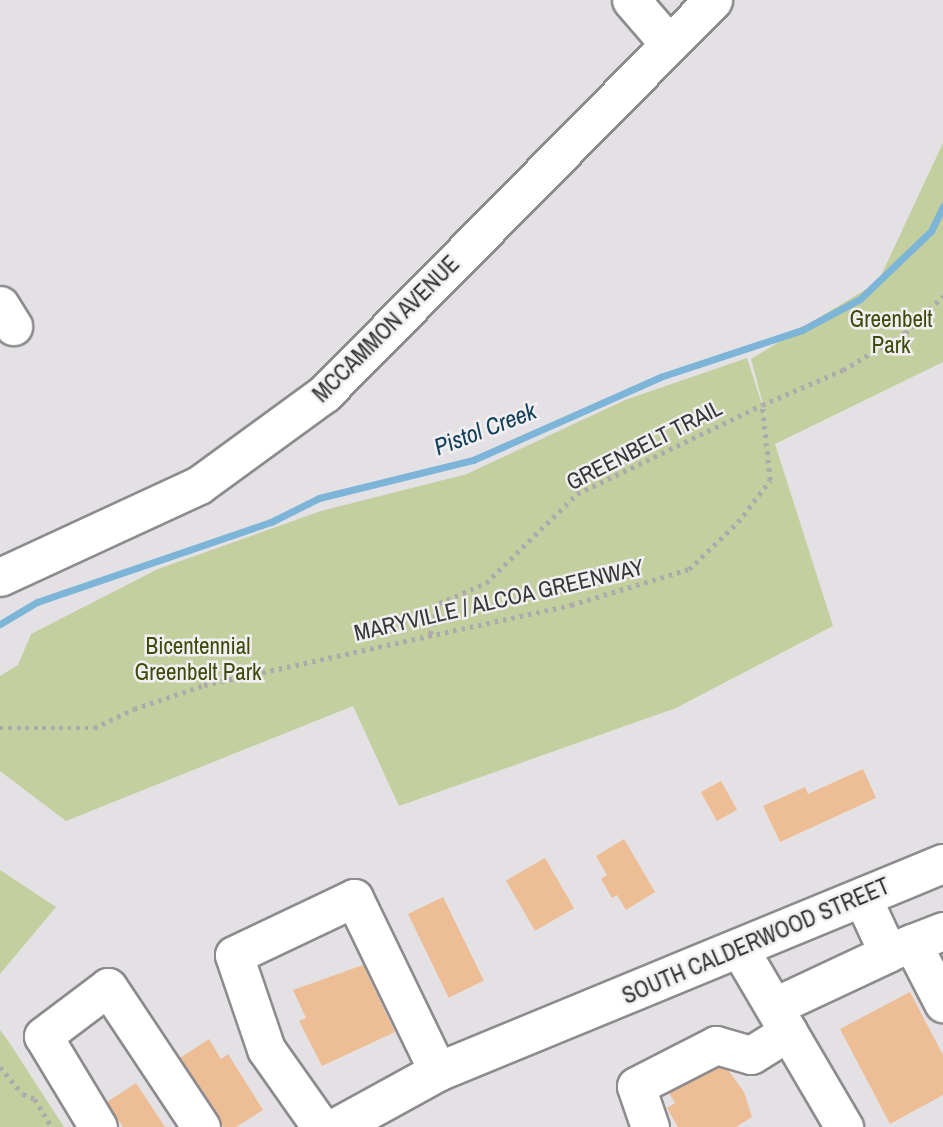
<!DOCTYPE html>
<style>
body{margin:0}
#map{position:relative;width:943px;height:1127px;overflow:hidden;background:#e4e1e5;font-family:"Archivo Narrow",sans-serif}
div>[style]{position:absolute}
.green>*{inset:0;background:#c3cf9e}
.stream>*{height:7px;margin:-3.5px;padding:0 3.5px;transform-origin:3.5px;border-radius:3.5px;background:#7cb5d7}
.building>*{inset:0;background:#edbd95;transform-origin:0 0}
.path>*{height:4.5px;margin-top:-2.25px;transform-origin:0;background:repeating-linear-gradient(90deg,#acaaad 0 3.5px,transparent 0 8.5px)}
.roads{filter:drop-shadow(2px 0 #8d8b8e) drop-shadow(-2px 0 #8d8b8e) drop-shadow(0 2px #8d8b8e) drop-shadow(0 -2px #8d8b8e)}
.minor>*{height:37px;margin:-18.5px;padding:0 18.5px;transform-origin:18.5px;border-radius:18.5px;background:#fff}
.major>*{height:38px;margin:-19px;padding:0 19px;transform-origin:19px;border-radius:19px;background:#fff}
span{translate:-50% -50%;white-space:nowrap;text-align:center;line-height:1.15;-webkit-text-stroke:5px #f1eff2;paint-order:stroke}
.park-label{font-size:23px;color:#404a08}
.street-label{font-size:23px;color:#373738}
.water-label{font-size:24px;color:#114058;font-style:italic}
</style>
<div id="map">
<div class="green">
<div style="clip-path:polygon(943px 143px,943px 362px,775px 444px,833px 626px,676px 708px,399px 806px,353px 706px,66px 821px,0 771px,0 676px,18px 665px,31px 634px,158px 569px,321px 511px,467px 474px,625px 400px,747px 358px,768px 423px,751px 359px,878px 282px)"></div>
<div style="clip-path:polygon(0 870px,56px 907px,0 974px)"></div>
<div style="clip-path:polygon(0 1030px,9px 1042px,64px 1127px,0 1127px)"></div>
</div>
<div class="stream">
<div style="left:0;top:624px;width:43px;rotate:-30.7deg"></div>
<div style="left:37px;top:602px;width:247px;rotate:-18.9deg"></div>
<div style="left:271px;top:522px;width:54px;rotate:-26.6deg"></div>
<div style="left:319px;top:498px;width:159px;rotate:-13.9deg"></div>
<div style="left:473px;top:460px;width:205px;rotate:-23.9deg"></div>
<div style="left:660px;top:377px;width:150px;rotate:-18.3deg"></div>
<div style="left:802px;top:330px;width:66px;rotate:-28.1deg"></div>
<div style="left:860px;top:299px;width:98px;rotate:-43.8deg"></div>
<div style="left:931px;top:231px;width:28px;rotate:-64deg"></div>
</div>
<div class="building">
<div style="clip-path:polygon(863px 769px,876px 798px,780px 842px,763px 806px,805px 787px,808px 794px)"></div>
<div style="left:721px;top:781px;width:33px;height:23px;rotate:61deg"></div>
<div style="clip-path:polygon(624px 839px,655px 892px,626px 910px,617px 895px,612px 898px,601px 879px,607px 875px,596px 856px)"></div>
<div style="left:545px;top:858px;width:58px;height:45px;rotate:60deg"></div>
<div style="left:443px;top:897px;width:93px;height:39px;rotate:64deg"></div>
<div style="clip-path:polygon(363px 965px,395px 1032px,322px 1066px,299px 1021px,306px 1018px,293px 990px)"></div>
<div style="clip-path:polygon(910px 992px,943px 1055px,943px 1095px,890px 1124px,840px 1029px)"></div>
<div style="clip-path:polygon(209px 1039px,221px 1059px,228px 1054px,263px 1110px,236px 1127px,223px 1127px,180px 1058px)"></div>
<div style="clip-path:polygon(718px 1067px,728px 1070px,744px 1092px,752px 1117px,736px 1127px,678px 1127px,667px 1108px,675px 1103px,669px 1093px)"></div>
<div style="clip-path:polygon(136px 1083px,165px 1127px,123px 1127px,117px 1118px,107px 1102px)"></div>
</div>
<div class="path">
<div style="left:430px;top:634px;width:32px;rotate:-74deg"></div>
<div style="left:439px;top:603px;width:51px;rotate:-23.1deg"></div>
<div style="left:486px;top:583px;width:127px;rotate:-44.4deg"></div>
<div style="left:577px;top:494px;width:205px;rotate:-25.7deg"></div>
<div style="left:0;top:728px;width:94px"></div>
<div style="left:94px;top:728px;width:44px;rotate:-25.4deg"></div>
<div style="left:134px;top:709px;width:74px;rotate:-18.9deg"></div>
<div style="left:204px;top:685px;width:376px;rotate:-12.3deg"></div>
<div style="left:571px;top:605px;width:123px;rotate:-17deg"></div>
<div style="left:689px;top:569px;width:68px;rotate:-43.8deg"></div>
<div style="left:738px;top:522px;width:53px;rotate:-52.7deg"></div>
<div style="left:770px;top:480px;width:75px;rotate:-96.1deg"></div>
<div style="left:762px;top:405px;width:88px;rotate:-23.4deg"></div>
<div style="left:843px;top:370px;width:72px;rotate:-30.8deg"></div>
<div style="left:905px;top:333px;width:53px;rotate:-44.2deg"></div>
<div style="left:0;top:1067px;width:35px;rotate:50deg"></div>
<div style="left:23px;top:1094px;width:13px;rotate:23deg"></div>
<div style="left:35px;top:1099px;width:33px;rotate:59deg"></div>
</div>
<div class="roads">
<div class="minor">
<div style="left:631px;top:0;width:58px;rotate:49.2deg"></div>
<div style="left:0;top:305px;width:25px;rotate:58deg"></div>
<div style="left:0;top:577px;width:219px;rotate:-24.8deg"></div>
<div style="left:199px;top:485px;width:155px;rotate:-36.1deg"></div>
<div style="left:324px;top:394px;width:554px;rotate:-45.37deg"></div>
<div style="left:912px;top:943px;width:68px;rotate:62.7deg"></div>
<div style="left:739px;top:948px;width:208px;rotate:59.6deg"></div>
<div style="left:889px;top:952px;width:58px;rotate:-21.3deg"></div>
<div style="left:775px;top:1006px;width:125px;rotate:-25.1deg"></div>
<div style="left:888px;top:953px;width:62px;rotate:-114.9deg"></div>
<div style="left:98px;top:1127px;width:106px;rotate:-121.1deg"></div>
<div style="left:43px;top:1036px;width:81px;rotate:-37deg"></div>
<div style="left:108px;top:987px;width:168px;rotate:56.4deg"></div>
<div style="left:321px;top:1127px;width:95px;rotate:-125.2deg"></div>
<div style="left:266px;top:1049px;width:99px;rotate:-108.8deg"></div>
<div style="left:234px;top:955px;width:133px;rotate:-25.4deg"></div>
<div style="left:354px;top:898px;width:193px;rotate:64.2deg"></div>
<div style="left:650px;top:1127px;width:43px;rotate:-108.9deg"></div>
<div style="left:636px;top:1086px;width:90px;rotate:-27.1deg"></div>
<div style="left:716px;top:1045px;width:36px;rotate:16deg"></div>
<div style="left:751px;top:1055px;width:44px;rotate:-31.9deg"></div>
</div>
<div class="major">
<div style="left:338px;top:1127px;width:114px;rotate:-28.8deg"></div>
<div style="left:438px;top:1072px;width:546px;rotate:-22.39deg"></div>
</div>
</div>
<div class="park-label">
<span style="left:891px;top:332px">Greenbelt<br>Park</span>
<span style="left:198px;top:659px">Bicentennial<br>Greenbelt Park</span>
</div>
<div class="street-label">
<span style="left:386px;top:329px;rotate:-45deg">MCCAMMON AVENUE</span>
<span style="left:644px;top:445px;rotate:-27deg">GREENBELT TRAIL</span>
<span style="left:499px;top:600px;rotate:-13deg">MARYVILLE / ALCOA GREENWAY</span>
<span style="left:756px;top:941px;rotate:-23deg">SOUTH CALDERWOOD STREET</span>
</div>
<div class="water-label">
<span style="left:485px;top:429px;rotate:-21deg">Pistol Creek</span>
</div>
</div>
